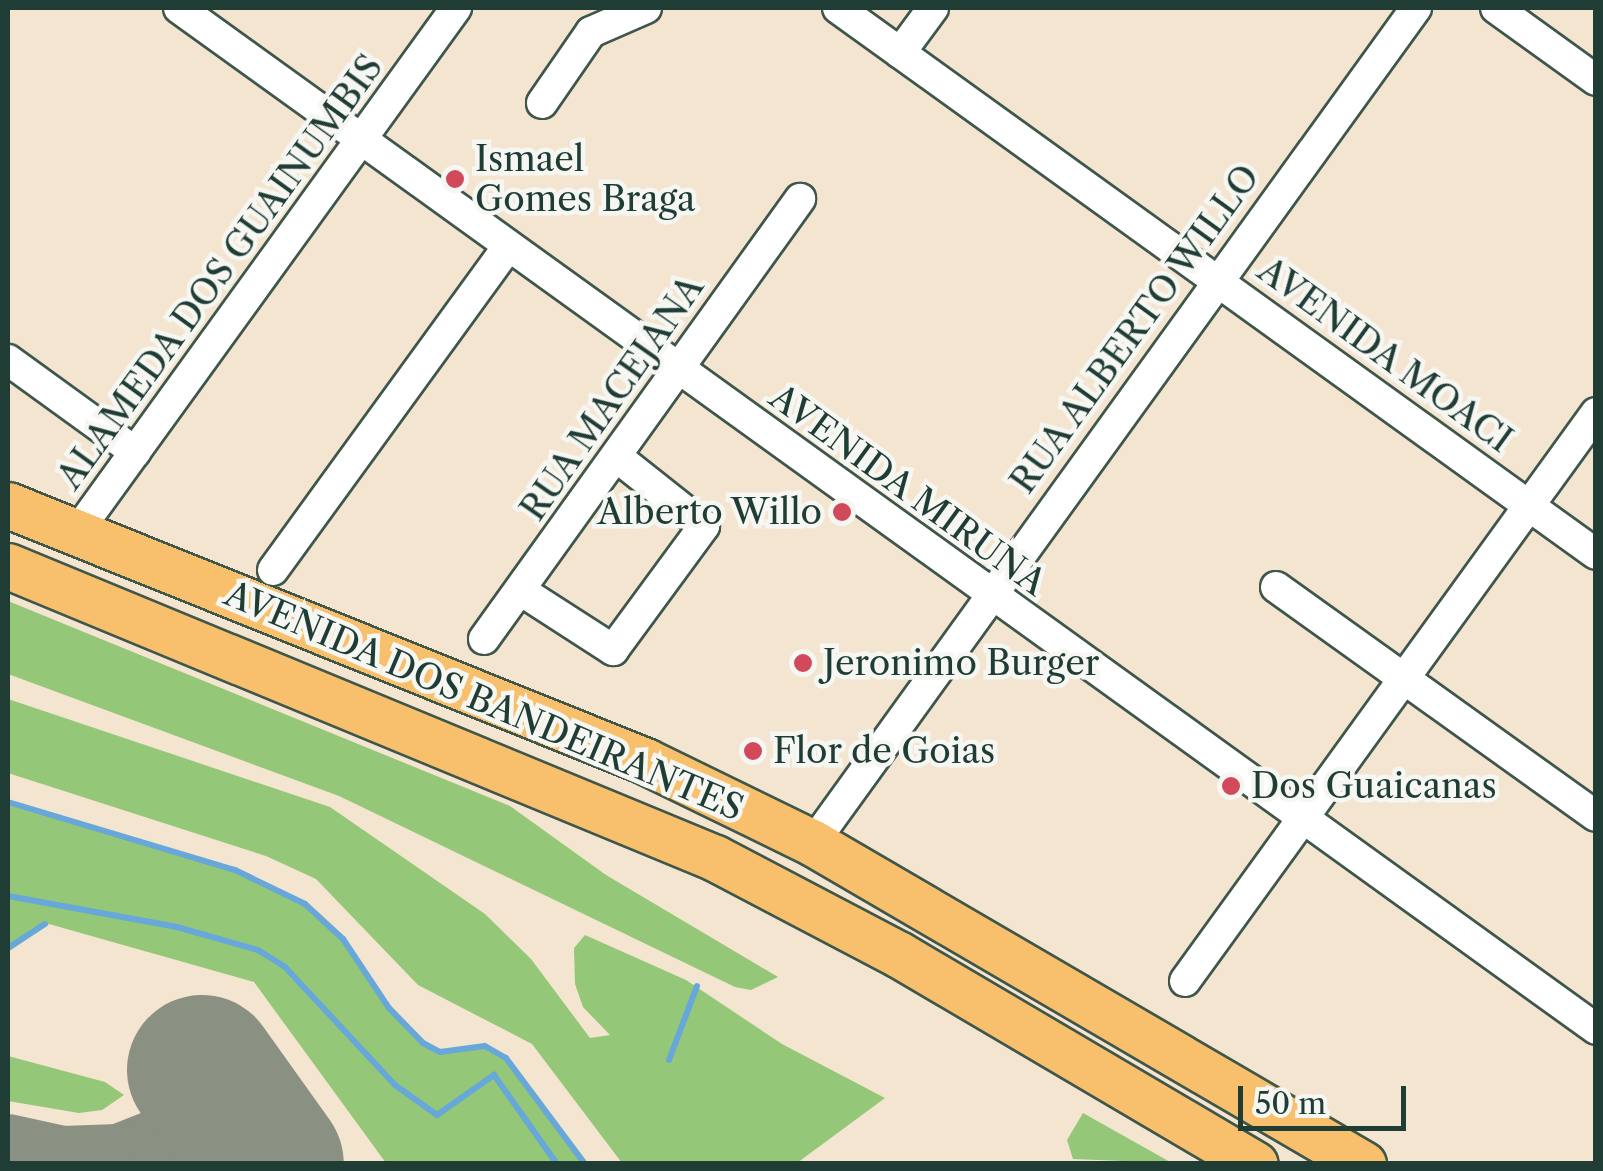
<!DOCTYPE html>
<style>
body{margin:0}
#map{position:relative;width:1603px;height:1171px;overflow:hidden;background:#f4e5d0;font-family:"Libre Caslon Text",serif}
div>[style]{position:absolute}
.green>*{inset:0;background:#94c777}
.stream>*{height:6px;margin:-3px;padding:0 3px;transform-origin:3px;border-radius:3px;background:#67a7da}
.taxiway>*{height:60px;margin:-30px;padding:0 30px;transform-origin:30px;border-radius:30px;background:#8a9182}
.runway>*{height:150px;margin:-75px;padding:0 75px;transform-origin:75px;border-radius:75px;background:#8a9182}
.roads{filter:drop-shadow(2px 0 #3f564b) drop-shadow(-2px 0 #3f564b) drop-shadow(0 2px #3f564b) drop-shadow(0 -2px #3f564b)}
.minor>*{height:30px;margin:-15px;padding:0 15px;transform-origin:15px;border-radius:15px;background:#fff}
.highway>*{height:45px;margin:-22.5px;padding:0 22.5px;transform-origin:22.5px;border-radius:22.5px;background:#f8bf6c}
.dots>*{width:28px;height:28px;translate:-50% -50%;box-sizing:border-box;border:5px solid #f6f6f2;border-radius:50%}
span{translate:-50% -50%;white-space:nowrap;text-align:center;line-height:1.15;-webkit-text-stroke:9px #f6f6f2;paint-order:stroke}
.poi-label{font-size:35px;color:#1f3d34}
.left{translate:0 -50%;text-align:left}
.right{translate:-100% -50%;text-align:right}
.street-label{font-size:35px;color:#1f3d34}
.frame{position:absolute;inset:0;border:10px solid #1f3d34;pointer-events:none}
.scale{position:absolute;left:1238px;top:1086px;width:168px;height:45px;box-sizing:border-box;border:5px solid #1f3d34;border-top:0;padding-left:12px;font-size:30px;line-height:35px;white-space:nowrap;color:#1f3d34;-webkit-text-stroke:8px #f6f6f2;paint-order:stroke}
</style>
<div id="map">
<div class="green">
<div style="clip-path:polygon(8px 601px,510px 806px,606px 875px,778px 977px,751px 990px,735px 987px,339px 796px,8px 674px)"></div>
<div style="clip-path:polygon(8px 699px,330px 807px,485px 914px,531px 959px,590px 1038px,610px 1035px,583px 1007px,575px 984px,574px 948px,585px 935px,686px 980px,782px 1044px,885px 1098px,797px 1163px,622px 1163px,532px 1044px,418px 985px,316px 879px,266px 856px,8px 773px)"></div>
<div style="clip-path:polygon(8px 804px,234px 872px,304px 906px,342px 940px,388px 1009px,422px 1044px,439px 1053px,485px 1048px,505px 1059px,582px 1163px,386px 1163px,254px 982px,49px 924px,8px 952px)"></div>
<div style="clip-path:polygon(8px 1056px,105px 1082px,124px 1095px,102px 1110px,79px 1113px,8px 1101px)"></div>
<div style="clip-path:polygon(1083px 1113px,1172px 1163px,1173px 1163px,1073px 1159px,1067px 1140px)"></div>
</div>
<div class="stream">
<div style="left:8px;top:802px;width:237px;rotate:16.7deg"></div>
<div style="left:235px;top:870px;width:78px;rotate:25.9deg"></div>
<div style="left:305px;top:904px;width:52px;rotate:42.6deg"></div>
<div style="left:343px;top:939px;width:83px;rotate:56.3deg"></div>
<div style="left:389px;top:1008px;width:49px;rotate:45.8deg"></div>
<div style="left:423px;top:1043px;width:19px;rotate:28deg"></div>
<div style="left:440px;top:1052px;width:45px;rotate:-7.6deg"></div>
<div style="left:485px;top:1046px;width:24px;rotate:30deg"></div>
<div style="left:506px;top:1058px;width:132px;rotate:53.3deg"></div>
<div style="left:8px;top:896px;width:172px;rotate:10.4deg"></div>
<div style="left:177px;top:927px;width:84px;rotate:15.9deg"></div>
<div style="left:258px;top:950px;width:32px;rotate:32deg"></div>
<div style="left:285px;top:967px;width:161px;rotate:47deg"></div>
<div style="left:395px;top:1085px;width:52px;rotate:35.5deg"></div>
<div style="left:437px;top:1115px;width:70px;rotate:-35.1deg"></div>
<div style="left:494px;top:1075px;width:109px;rotate:54.7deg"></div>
<div style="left:8px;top:948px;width:44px;rotate:-33deg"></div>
<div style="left:669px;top:1060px;width:79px;rotate:-69.3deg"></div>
</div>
<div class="taxiway">
<div style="left:8px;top:1144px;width:55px;rotate:12.5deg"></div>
<div style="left:62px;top:1156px;width:57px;rotate:-2deg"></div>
<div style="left:119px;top:1154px;width:41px;rotate:-21.5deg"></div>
<div style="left:157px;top:1139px;width:77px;rotate:-36deg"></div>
</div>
<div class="runway">
<div style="left:202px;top:1070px;width:115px;rotate:54.5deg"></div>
</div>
<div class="roads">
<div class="minor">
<div style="left:179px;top:8px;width:1747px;rotate:35.77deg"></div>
<div style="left:838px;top:8px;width:934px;rotate:35.77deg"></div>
<div style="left:1496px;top:8px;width:123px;rotate:35.8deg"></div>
<div style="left:900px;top:53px;width:56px;rotate:-53.7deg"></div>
<div style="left:542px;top:103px;width:86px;rotate:-55.4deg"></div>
<div style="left:591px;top:32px;width:60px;rotate:-23.6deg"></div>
<div style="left:8px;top:360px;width:157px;rotate:35.9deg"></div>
<div style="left:77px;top:532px;width:647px;rotate:-54.12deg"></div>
<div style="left:273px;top:570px;width:400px;rotate:-54deg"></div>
<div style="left:1276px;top:587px;width:393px;rotate:35.6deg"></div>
<div style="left:520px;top:590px;width:111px;rotate:32.8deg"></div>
<div style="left:613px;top:650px;width:154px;rotate:-53.7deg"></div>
<div style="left:704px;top:526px;width:111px;rotate:-141.6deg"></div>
<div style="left:484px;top:639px;width:542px;rotate:-54.31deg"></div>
<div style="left:813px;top:843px;width:1030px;rotate:-54.16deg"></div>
<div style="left:1185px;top:981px;width:701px;rotate:-54.11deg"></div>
</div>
<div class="highway">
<div style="left:8px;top:505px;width:687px;rotate:21.89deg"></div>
<div style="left:645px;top:761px;width:187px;rotate:26deg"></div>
<div style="left:813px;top:843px;width:637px;rotate:30.27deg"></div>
<div style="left:8px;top:566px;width:765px;rotate:22.44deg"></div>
<div style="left:715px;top:858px;width:207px;rotate:27.7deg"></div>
<div style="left:898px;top:954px;width:414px;rotate:30.5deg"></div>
</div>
</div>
<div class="dots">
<div style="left:455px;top:179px;background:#d1495b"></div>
<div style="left:842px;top:512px;background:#d1495b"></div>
<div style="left:803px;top:663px;background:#d1495b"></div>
<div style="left:753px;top:751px;background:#d1495b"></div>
<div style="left:1231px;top:786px;background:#d1495b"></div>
</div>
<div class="poi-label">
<span class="left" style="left:475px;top:179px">Ismael<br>Gomes Braga</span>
<span class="right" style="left:822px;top:512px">Alberto Willo</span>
<span class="left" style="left:823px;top:663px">Jeronimo Burger</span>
<span class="left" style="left:773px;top:751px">Flor de Goias</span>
<span class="left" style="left:1251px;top:786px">Dos Guaicanas</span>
</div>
<div class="street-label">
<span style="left:220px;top:272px;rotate:-54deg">ALAMEDA DOS GUAINUMBIS</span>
<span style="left:1135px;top:329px;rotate:-54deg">RUA ALBERTO WILLO</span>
<span style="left:1385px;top:355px;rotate:36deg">AVENIDA MOACI</span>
<span style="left:612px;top:398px;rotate:-55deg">RUA MACEJANA</span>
<span style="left:908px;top:490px;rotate:36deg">AVENIDA MIRUNA</span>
<span style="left:484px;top:701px;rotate:23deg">AVENIDA DOS BANDEIRANTES</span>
</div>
<div class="frame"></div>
<div class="scale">50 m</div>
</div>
